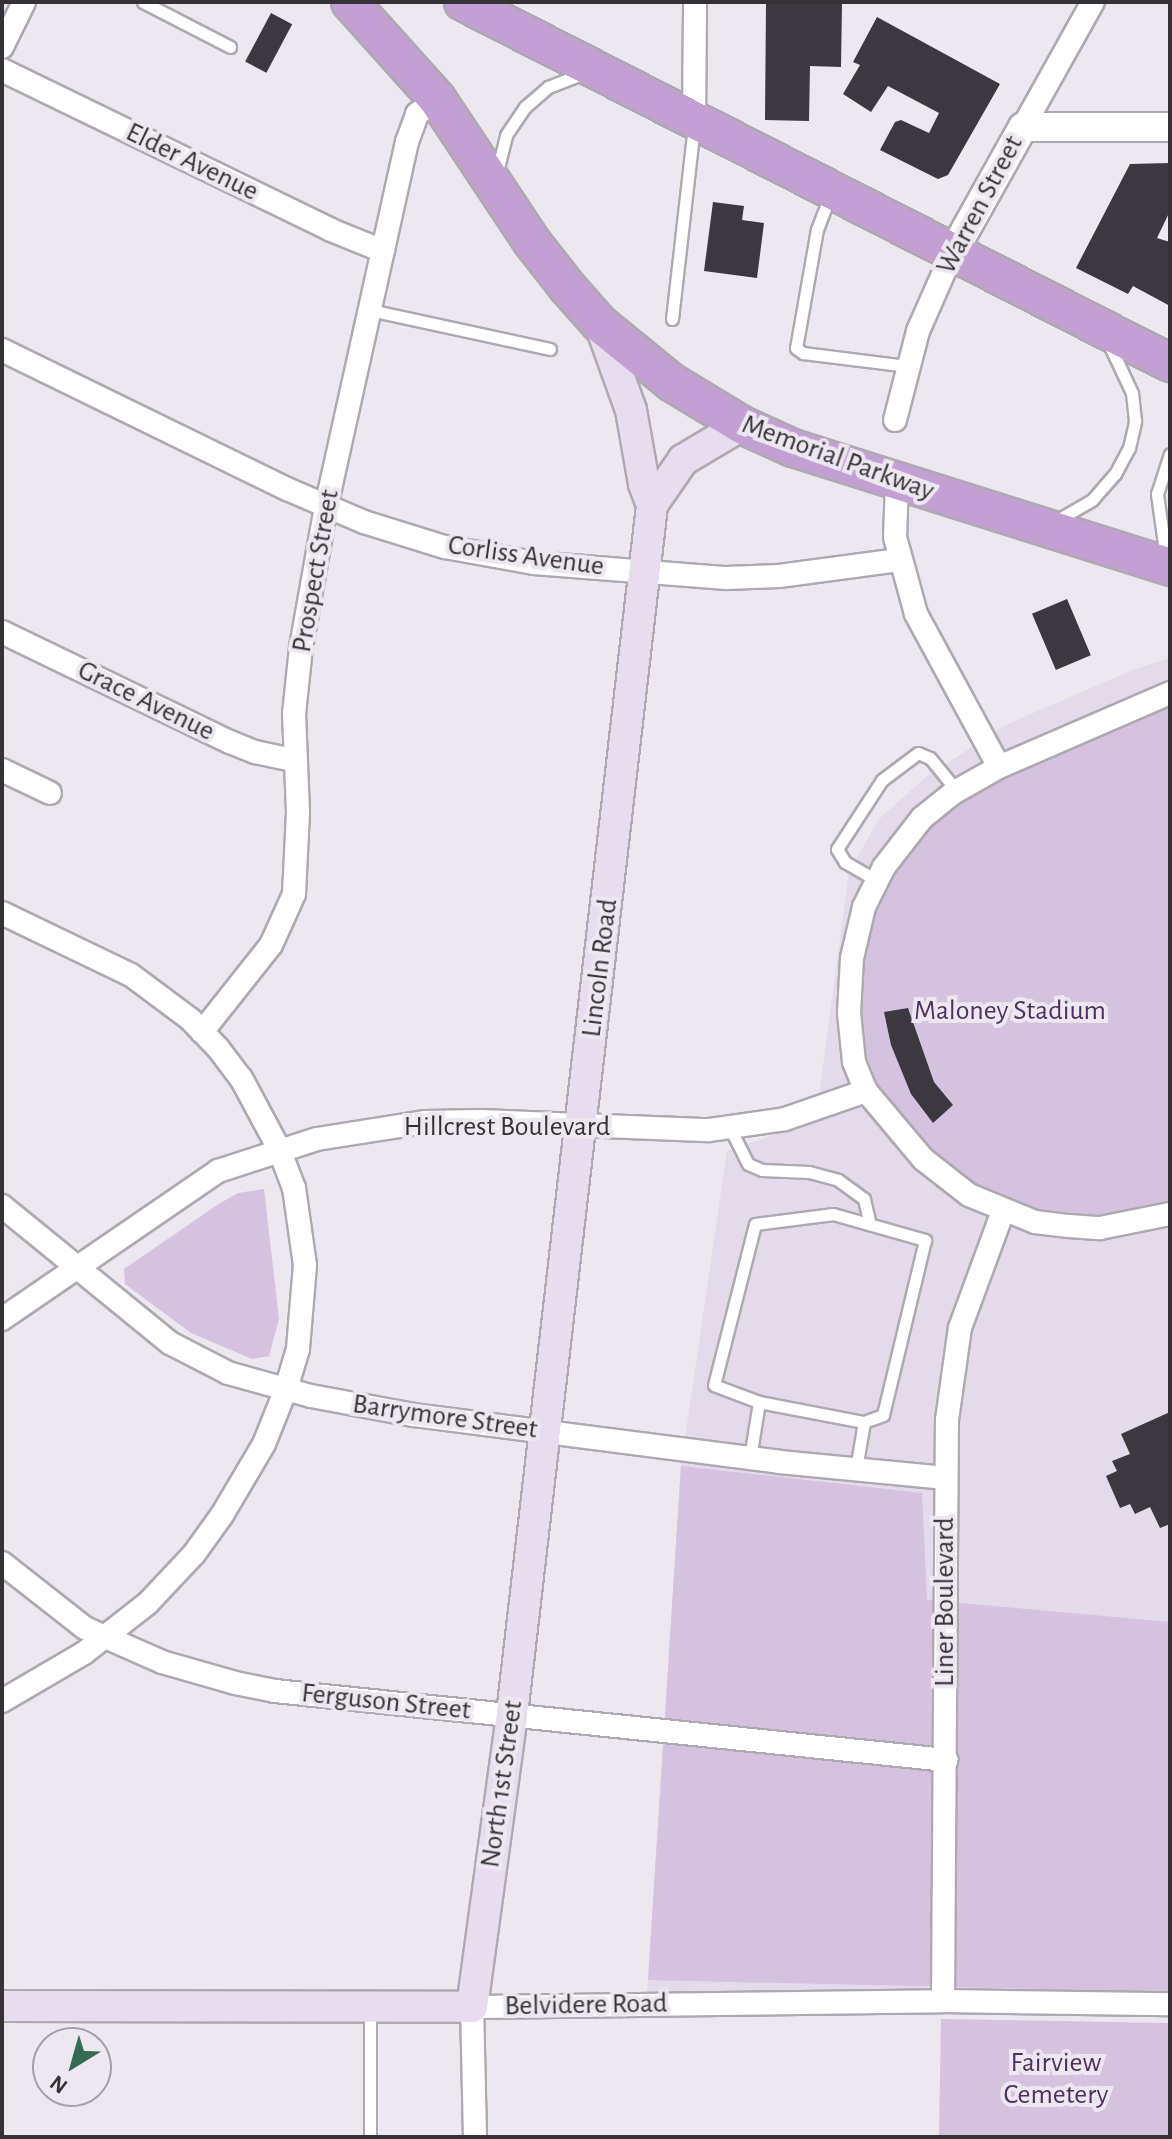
<!DOCTYPE html>
<style>
body{margin:0}
#map{position:relative;width:1172px;height:2139px;overflow:hidden;background:#ede7f0;font-family:"Alegreya Sans",sans-serif}
div>[style]{position:absolute}
.built>*{inset:0;background:#e3daea}
.green>*{inset:0;background:#d4c2df;transform-origin:0 0}
.building>*{inset:0;background:#3c383f;transform-origin:0 0}
.roads{filter:drop-shadow(2px 0 #aea9b1) drop-shadow(-2px 0 #aea9b1) drop-shadow(0 2px #aea9b1) drop-shadow(0 -2px #aea9b1)}
.service>*{height:11px;margin:-5.5px;padding:0 5.5px;transform-origin:5.5px;border-radius:5.5px;background:#fff}
.minor>*{height:22px;margin:-11px;padding:0 11px;transform-origin:11px;border-radius:11px;background:#fff}
.tertiary>*{height:28px;margin:-14px;padding:0 14px;transform-origin:14px;border-radius:14px;background:#fff}
.secondary>*{height:30px;margin:-15px;padding:0 15px;transform-origin:15px;border-radius:15px;background:#e8dcef}
.trunk>*{height:36px;margin:-18px;padding:0 18px;transform-origin:18px;border-radius:18px;background:#c2a0d4}
span{translate:-50% -50%;white-space:nowrap;text-align:center;line-height:1.15;-webkit-text-stroke:8px #ede7f0;paint-order:stroke}
.street-label{font-size:28px;color:#343236}
.park-label{font-size:28px;color:#4e315e}
.frame{position:absolute;inset:0;border:4px solid #343236;pointer-events:none}
.north{position:absolute;left:32px;top:2027px;width:80px;height:80px;box-sizing:border-box;background:#ede7f0;border:2px solid #a39fa6;border-radius:50%;rotate:217deg;font-size:22px;font-weight:700;line-height:32px;text-align:center;color:#343236}
.north::after{content:'';display:block;margin:auto;width:28px;height:36px;background:#346b52;clip-path:polygon(50% 0,100% 100%,50% 72%,0 100%)}
</style>
<div id="map">
<div class="built">
<div style="clip-path:polygon(1170px 658px,1170px 1994px,647px 1994px,681px 1466px,727px 1151px,791px 1129px,819px 1096px,849px 872px,879px 819px,927px 776px,1008px 724px,1133px 670px)"></div>
</div>
<div class="green">
<div style="clip-path:polygon(1170px 693px,1170px 1214px,1069px 1226px,944px 1178px,854px 1062px,864px 907px,937px 805px)"></div>
<div style="clip-path:polygon(264px 1189px,279px 1319px,269px 1356px,252px 1359px,191px 1333px,125px 1284px,124px 1269px,217px 1205px,238px 1193px)"></div>
<div style="clip-path:polygon(681px 1466px,922px 1493px,927px 1600px,1170px 1622px,1170px 1992px,648px 1980px)"></div>
<div style="left:941px;top:2019px;width:229px;height:118px;rotate:1deg"></div>
</div>
<div class="building">
<div style="clip-path:polygon(766px 3px,842px 4px,841px 67px,810px 66px,809px 121px,765px 120px)"></div>
<div style="left:271px;top:13px;width:24px;height:55px;rotate:28deg"></div>
<div style="clip-path:polygon(877px 17px,1000px 84px,948px 175px,938px 179px,880px 150px,895px 122px,901px 120px,929px 133px,939px 113px,888px 86px,871px 112px,843px 94px,860px 65px,853px 62px)"></div>
<div style="clip-path:polygon(1170px 163px,1170px 211px,1157px 238px,1170px 242px,1170px 306px,1133px 286px,1128px 294px,1076px 268px,1130px 164px)"></div>
<div style="clip-path:polygon(713px 202px,744px 206px,742px 220px,764px 223px,757px 278px,704px 271px)"></div>
<div style="left:1067px;top:599px;width:61px;height:38px;rotate:67deg"></div>
<div style="clip-path:polygon(908px 1008px,934px 1082px,953px 1105px,933px 1123px,911px 1094px,891px 1045px,884px 1012px)"></div>
<div style="clip-path:polygon(1170px 1412px,1170px 1524px,1160px 1528px,1150px 1507px,1135px 1514px,1130px 1504px,1120px 1508px,1106px 1476px,1117px 1471px,1112px 1461px,1130px 1454px,1121px 1434px)"></div>
</div>
<div class="roads">
<div class="service">
<div style="left:143px;top:2px;width:98px;rotate:27.3deg"></div>
<div style="left:497px;top:172px;width:38px;rotate:-76deg"></div>
<div style="left:506px;top:135px;width:34px;rotate:-56deg"></div>
<div style="left:525px;top:107px;width:30px;rotate:-41deg"></div>
<div style="left:548px;top:87px;width:40px;rotate:-21deg"></div>
<div style="left:831px;top:193px;width:39px;rotate:111deg"></div>
<div style="left:817px;top:229px;width:121px;rotate:100deg"></div>
<div style="left:796px;top:348px;width:9px;rotate:36deg"></div>
<div style="left:803px;top:353px;width:106px;rotate:7.1deg"></div>
<div style="left:370px;top:310px;width:184px;rotate:12.2deg"></div>
<div style="left:672px;top:319px;width:193px;rotate:-83.5deg"></div>
<div style="left:1054px;top:522px;width:44px;rotate:-30.1deg"></div>
<div style="left:1092px;top:500px;width:35px;rotate:-49deg"></div>
<div style="left:1115px;top:474px;width:30px;rotate:-62deg"></div>
<div style="left:1129px;top:448px;width:28px;rotate:-77deg"></div>
<div style="left:1135px;top:421px;width:28px;rotate:-96deg"></div>
<div style="left:1132px;top:393px;width:54px;rotate:-115.1deg"></div>
<div style="left:1166px;top:558px;width:65px;rotate:-98deg"></div>
<div style="left:1157px;top:494px;width:42px;rotate:-72deg"></div>
<div style="left:876px;top:880px;width:36px;rotate:-150deg"></div>
<div style="left:845px;top:862px;width:15px;rotate:-122deg"></div>
<div style="left:837px;top:849px;width:82px;rotate:-56.9deg"></div>
<div style="left:882px;top:780px;width:45px;rotate:-36.9deg"></div>
<div style="left:918px;top:753px;width:13px;rotate:23deg"></div>
<div style="left:930px;top:758px;width:43px;rotate:50.7deg"></div>
<div style="left:730px;top:1128px;width:40px;rotate:63.4deg"></div>
<div style="left:748px;top:1164px;width:15px;rotate:23deg"></div>
<div style="left:762px;top:1170px;width:47px;rotate:2.4deg"></div>
<div style="left:809px;top:1172px;width:30px;rotate:15deg"></div>
<div style="left:838px;top:1180px;width:32px;rotate:36deg"></div>
<div style="left:864px;top:1199px;width:26px;rotate:77deg"></div>
<div style="left:759px;top:1402px;width:48px;rotate:-159.3deg"></div>
<div style="left:714px;top:1385px;width:166px;rotate:-75.7deg"></div>
<div style="left:755px;top:1224px;width:79px;rotate:-7.3deg"></div>
<div style="left:833px;top:1214px;width:96px;rotate:15.8deg"></div>
<div style="left:925px;top:1240px;width:180px;rotate:103.5deg"></div>
<div style="left:883px;top:1415px;width:20px;rotate:160deg"></div>
<div style="left:750px;top:1458px;width:57px;rotate:-80.9deg"></div>
<div style="left:759px;top:1402px;width:107px;rotate:10.8deg"></div>
<div style="left:864px;top:1422px;width:48px;rotate:99.7deg"></div>
<div style="left:370px;top:2010px;width:127px;rotate:90deg"></div>
</div>
<div class="minor">
<div style="left:2px;top:47px;width:50px;rotate:-63.9deg"></div>
<div style="left:2px;top:70px;width:366px;rotate:25.9deg"></div>
<div style="left:331px;top:230px;width:56px;rotate:22deg"></div>
<div style="left:694px;top:123px;width:121px;rotate:-89.5deg"></div>
<div style="left:1023px;top:127px;width:143px;rotate:-60.8deg"></div>
<div style="left:2px;top:350px;width:317px;rotate:26deg"></div>
<div style="left:287px;top:489px;width:84px;rotate:23.2deg"></div>
<div style="left:364px;top:522px;width:85px;rotate:17.2deg"></div>
<div style="left:445px;top:547px;width:90px;rotate:10.2deg"></div>
<div style="left:534px;top:563px;width:193px;rotate:4.5deg"></div>
<div style="left:726px;top:578px;width:53px;rotate:-2.2deg"></div>
<div style="left:779px;top:576px;width:121px;rotate:-7.6deg"></div>
<div style="left:895px;top:420px;width:92px;rotate:-75.5deg"></div>
<div style="left:918px;top:331px;width:84px;rotate:-66.2deg"></div>
<div style="left:897px;top:483px;width:54px;rotate:92.1deg"></div>
<div style="left:895px;top:537px;width:80px;rotate:74.7deg"></div>
<div style="left:916px;top:614px;width:174px;rotate:61.5deg"></div>
<div style="left:2px;top:632px;width:253px;rotate:25.8deg"></div>
<div style="left:230px;top:742px;width:27px;rotate:22deg"></div>
<div style="left:255px;top:752px;width:40px;rotate:12deg"></div>
<div style="left:1170px;top:693px;width:186px;rotate:156.6deg"></div>
<div style="left:999px;top:767px;width:53px;rotate:150.5deg"></div>
<div style="left:953px;top:793px;width:40px;rotate:141deg"></div>
<div style="left:922px;top:818px;width:62px;rotate:127.8deg"></div>
<div style="left:884px;top:867px;width:45px;rotate:116.6deg"></div>
<div style="left:864px;top:907px;width:52px;rotate:103.2deg"></div>
<div style="left:852px;top:958px;width:55px;rotate:93.1deg"></div>
<div style="left:849px;top:1013px;width:49px;rotate:84.2deg"></div>
<div style="left:854px;top:1062px;width:31px;rotate:68deg"></div>
<div style="left:866px;top:1091px;width:89px;rotate:50deg"></div>
<div style="left:923px;top:1159px;width:58px;rotate:38deg"></div>
<div style="left:969px;top:1195px;width:71px;rotate:22.2deg"></div>
<div style="left:1035px;top:1222px;width:34px;rotate:7deg"></div>
<div style="left:1069px;top:1226px;width:31px;rotate:4deg"></div>
<div style="left:1100px;top:1228px;width:71px;rotate:-11.3deg"></div>
<div style="left:2px;top:770px;width:53px;rotate:25.6deg"></div>
<div style="left:2px;top:913px;width:143px;rotate:25.7deg"></div>
<div style="left:131px;top:975px;width:74px;rotate:36.7deg"></div>
<div style="left:190px;top:1019px;width:40px;rotate:46deg"></div>
<div style="left:218px;top:1048px;width:38px;rotate:53deg"></div>
<div style="left:241px;top:1078px;width:81px;rotate:61.8deg"></div>
<div style="left:279px;top:1149px;width:42px;rotate:69deg"></div>
<div style="left:294px;top:1188px;width:78px;rotate:81.9deg"></div>
<div style="left:305px;top:1265px;width:84px;rotate:94.8deg"></div>
<div style="left:298px;top:1349px;width:42px;rotate:106.7deg"></div>
<div style="left:286px;top:1389px;width:59px;rotate:111.8deg"></div>
<div style="left:264px;top:1444px;width:82px;rotate:120.6deg"></div>
<div style="left:222px;top:1515px;width:48px;rotate:125.7deg"></div>
<div style="left:194px;top:1554px;width:67px;rotate:133.2deg"></div>
<div style="left:148px;top:1603px;width:81px;rotate:142deg"></div>
<div style="left:84px;top:1653px;width:95px;rotate:149.7deg"></div>
<div style="left:202px;top:1032px;width:111px;rotate:-51.6deg"></div>
<div style="left:271px;top:945px;width:56px;rotate:-65.7deg"></div>
<div style="left:294px;top:894px;width:82px;rotate:-87.2deg"></div>
<div style="left:298px;top:812px;width:98px;rotate:-92.3deg"></div>
<div style="left:294px;top:714px;width:67px;rotate:-84deg"></div>
<div style="left:301px;top:647px;width:142px;rotate:-79.9deg"></div>
<div style="left:326px;top:507px;width:374px;rotate:-77.5deg"></div>
<div style="left:407px;top:142px;width:30px;rotate:-70deg"></div>
<div style="left:417px;top:114px;width:25px;rotate:-37deg"></div>
<div style="left:2px;top:1206px;width:217px;rotate:39.2deg"></div>
<div style="left:170px;top:1343px;width:65px;rotate:27.3deg"></div>
<div style="left:228px;top:1373px;width:86px;rotate:15.5deg"></div>
<div style="left:311px;top:1396px;width:105px;rotate:10.5deg"></div>
<div style="left:414px;top:1415px;width:369px;rotate:7.3deg"></div>
<div style="left:780px;top:1462px;width:166px;rotate:5.5deg"></div>
<div style="left:2px;top:1319px;width:262px;rotate:-34.4deg"></div>
<div style="left:218px;top:1171px;width:104px;rotate:-17.9deg"></div>
<div style="left:317px;top:1139px;width:110px;rotate:-8.9deg"></div>
<div style="left:426px;top:1122px;width:55px;rotate:-1deg"></div>
<div style="left:481px;top:1121px;width:228px;rotate:2.3deg"></div>
<div style="left:709px;top:1130px;width:77px;rotate:-8.2deg"></div>
<div style="left:785px;top:1119px;width:86px;rotate:-19.1deg"></div>
<div style="left:2px;top:1563px;width:105px;rotate:38.1deg"></div>
<div style="left:85px;top:1628px;width:84px;rotate:23.8deg"></div>
<div style="left:162px;top:1662px;width:76px;rotate:16deg"></div>
<div style="left:235px;top:1683px;width:41px;rotate:11.3deg"></div>
<div style="left:275px;top:1691px;width:675px;rotate:5.87deg"></div>
<div style="left:943px;top:2001px;width:581px;rotate:-89.61deg"></div>
<div style="left:947px;top:1420px;width:93px;rotate:-82deg"></div>
<div style="left:960px;top:1328px;width:125px;rotate:-69.8deg"></div>
<div style="left:475px;top:2137px;width:130px;rotate:-91.3deg"></div>
<div style="left:472px;top:2007px;width:471px;rotate:-0.7deg"></div>
<div style="left:943px;top:2001px;width:227px;rotate:0.8deg"></div>
</div>
<div class="tertiary">
<div style="left:952px;top:254px;width:145px;rotate:-60.8deg"></div>
<div style="left:1023px;top:127px;width:147px"></div>
</div>
<div class="secondary">
<div style="left:600px;top:324px;width:91px;rotate:70.2deg"></div>
<div style="left:631px;top:410px;width:75px;rotate:80deg"></div>
<div style="left:644px;top:484px;width:22px;rotate:69deg"></div>
<div style="left:2px;top:2006px;width:470px;rotate:0.1deg"></div>
<div style="left:472px;top:2007px;width:296px;rotate:-82.2deg"></div>
<div style="left:512px;top:1714px;width:1217px;rotate:-83.39deg"></div>
<div style="left:652px;top:505px;width:55px;rotate:-55.4deg"></div>
<div style="left:683px;top:460px;width:69px;rotate:-30.7deg"></div>
</div>
<div class="trunk">
<div style="left:350px;top:2px;width:130px;rotate:48.1deg"></div>
<div style="left:437px;top:99px;width:172px;rotate:56.4deg"></div>
<div style="left:532px;top:242px;width:58px;rotate:52deg"></div>
<div style="left:568px;top:288px;width:48px;rotate:48.4deg"></div>
<div style="left:600px;top:324px;width:92px;rotate:39.2deg"></div>
<div style="left:671px;top:382px;width:83px;rotate:31.2deg"></div>
<div style="left:742px;top:425px;width:56px;rotate:24.3deg"></div>
<div style="left:793px;top:448px;width:395px;rotate:17.5deg"></div>
<div style="left:463px;top:2px;width:794px;rotate:27.05deg"></div>
</div>
</div>
<div class="street-label">
<span style="left:192px;top:162px;rotate:26deg">Elder Avenue</span>
<span style="left:980px;top:205px;rotate:-62deg">Warren Street</span>
<span style="left:838px;top:458px;rotate:20deg">Memorial Parkway</span>
<span style="left:526px;top:556px;rotate:8deg">Corliss Avenue</span>
<span style="left:316px;top:571px;rotate:-80deg">Prospect Street</span>
<span style="left:146px;top:701px;rotate:26deg">Grace Avenue</span>
<span style="left:600px;top:968px;rotate:-83deg">Lincoln Road</span>
<span style="left:507px;top:1127px">Hillcrest Boulevard</span>
<span style="left:445px;top:1417px;rotate:8deg">Barrymore Street</span>
<span style="left:945px;top:1602px;rotate:-90deg">Liner Boulevard</span>
<span style="left:386px;top:1702px;rotate:6deg">Ferguson Street</span>
<span style="left:502px;top:1784px;rotate:-82deg">North 1st Street</span>
<span style="left:586px;top:2005px;rotate:-1deg">Belvidere Road</span>
</div>
<div class="park-label">
<span style="left:1010px;top:1011px">Maloney Stadium</span>
<span style="left:1056px;top:2079px">Fairview<br>Cemetery</span>
</div>
<div class="frame"></div>
<div class="north">N</div>
</div>
